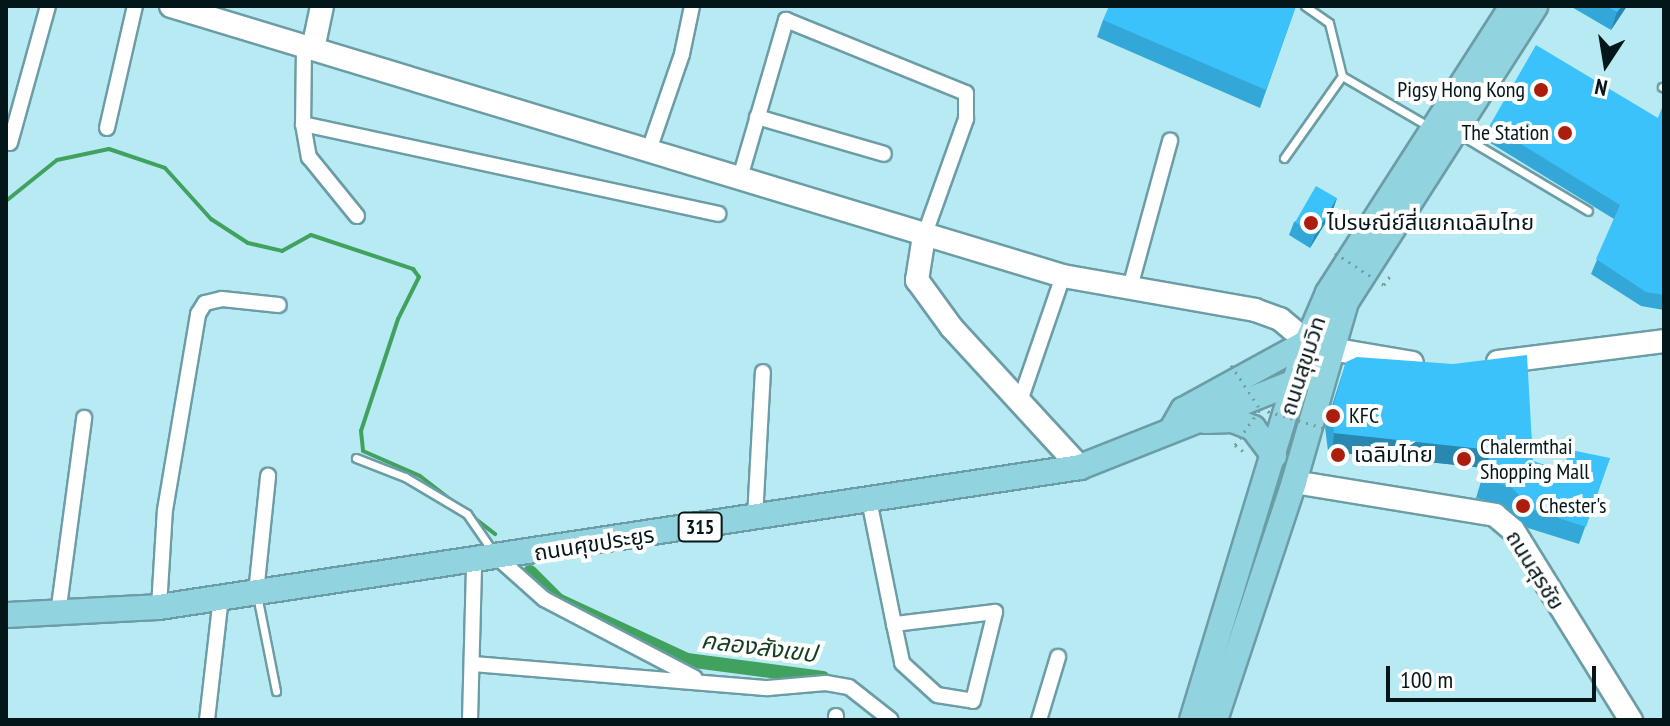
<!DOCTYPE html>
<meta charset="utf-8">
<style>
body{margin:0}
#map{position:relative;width:1670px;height:726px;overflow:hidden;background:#b8eaf4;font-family:"PT Sans Narrow","Noto Sans Thai",sans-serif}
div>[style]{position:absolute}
.stream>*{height:4px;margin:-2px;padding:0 2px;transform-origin:2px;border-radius:2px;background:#40a25e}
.canal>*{height:14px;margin:-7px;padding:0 7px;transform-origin:7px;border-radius:7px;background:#40a25e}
.path>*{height:3px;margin-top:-1.5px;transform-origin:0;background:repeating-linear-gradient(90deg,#769ca4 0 2px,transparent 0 8px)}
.roads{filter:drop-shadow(2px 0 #6c9da6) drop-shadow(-2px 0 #6c9da6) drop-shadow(0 2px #6c9da6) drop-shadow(0 -2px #6c9da6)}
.lane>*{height:7px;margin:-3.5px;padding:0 3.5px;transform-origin:3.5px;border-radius:3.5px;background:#fff}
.street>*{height:14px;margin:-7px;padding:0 7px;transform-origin:7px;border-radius:7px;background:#fff}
.secondary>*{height:22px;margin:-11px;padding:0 11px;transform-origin:11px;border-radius:11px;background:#fff}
.primary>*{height:24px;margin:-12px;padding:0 12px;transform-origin:12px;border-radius:12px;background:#91d4df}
.path-bridge>*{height:3px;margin-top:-1.5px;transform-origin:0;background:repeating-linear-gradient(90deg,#769ca4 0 2px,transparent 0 8px)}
.wall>*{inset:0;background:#33a7d7}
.shaded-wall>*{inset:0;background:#2988af;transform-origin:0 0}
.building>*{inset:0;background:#3bc2fa;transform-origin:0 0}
.dots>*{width:22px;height:22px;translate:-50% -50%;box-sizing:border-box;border:4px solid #fff;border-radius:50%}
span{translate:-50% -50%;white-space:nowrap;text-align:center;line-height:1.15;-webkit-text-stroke:8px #fff;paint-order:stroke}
.shield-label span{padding:2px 6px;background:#fff;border:2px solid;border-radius:6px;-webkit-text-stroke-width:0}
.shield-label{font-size:20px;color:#03161a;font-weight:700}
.poi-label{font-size:22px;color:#03161a}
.right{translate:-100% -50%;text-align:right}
.left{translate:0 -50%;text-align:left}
.street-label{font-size:22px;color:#03161a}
.water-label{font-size:24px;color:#153d21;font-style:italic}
.frame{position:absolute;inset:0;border:8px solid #03161a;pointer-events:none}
.north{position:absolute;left:1566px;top:24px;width:80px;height:80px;-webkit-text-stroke:6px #fff;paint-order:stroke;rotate:192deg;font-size:22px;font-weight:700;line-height:32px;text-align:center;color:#03161a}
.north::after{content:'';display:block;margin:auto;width:28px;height:36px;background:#03161a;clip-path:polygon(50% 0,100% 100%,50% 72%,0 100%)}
.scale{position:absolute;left:1386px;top:666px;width:210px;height:36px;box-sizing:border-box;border:4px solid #03161a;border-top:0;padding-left:10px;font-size:24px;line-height:28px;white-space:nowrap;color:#03161a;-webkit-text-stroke:6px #fff;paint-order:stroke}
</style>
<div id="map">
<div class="stream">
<div style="left:6px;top:201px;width:65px;rotate:-38.8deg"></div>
<div style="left:57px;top:160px;width:53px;rotate:-11.9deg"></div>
<div style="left:109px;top:149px;width:59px;rotate:18.7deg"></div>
<div style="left:165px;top:168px;width:69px;rotate:48deg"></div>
<div style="left:211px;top:219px;width:44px;rotate:33deg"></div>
<div style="left:248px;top:243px;width:35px;rotate:13deg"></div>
<div style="left:282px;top:251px;width:33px;rotate:-29deg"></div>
<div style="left:311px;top:235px;width:108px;rotate:18.4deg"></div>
<div style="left:413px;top:269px;width:10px;rotate:53deg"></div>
<div style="left:419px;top:277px;width:47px;rotate:116.6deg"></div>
<div style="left:398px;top:319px;width:118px;rotate:108.3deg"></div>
<div style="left:361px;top:431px;width:20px;rotate:84deg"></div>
<div style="left:363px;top:451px;width:62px;rotate:23.7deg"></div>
<div style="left:420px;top:476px;width:95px;rotate:37.7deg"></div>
</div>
<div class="canal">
<div style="left:530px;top:572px;width:40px;rotate:45deg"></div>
<div style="left:558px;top:600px;width:142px;rotate:24.9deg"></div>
<div style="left:687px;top:660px;width:137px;rotate:7.5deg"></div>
</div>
<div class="path">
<div style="left:1384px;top:285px;width:11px;rotate:-56deg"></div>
<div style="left:1235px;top:445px;width:10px;rotate:37deg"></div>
</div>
<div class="roads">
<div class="lane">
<div style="left:1305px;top:6px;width:29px;rotate:35deg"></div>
<div style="left:1329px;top:23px;width:55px;rotate:76.2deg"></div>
<div style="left:1342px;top:76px;width:99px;rotate:30.2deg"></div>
<div style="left:1662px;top:87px;width:2px;rotate:27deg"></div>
<div style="left:1459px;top:134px;width:150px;rotate:30.8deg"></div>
<div style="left:1284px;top:158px;width:100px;rotate:-54.7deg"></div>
<div style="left:356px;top:458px;width:53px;rotate:21.2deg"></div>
<div style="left:405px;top:477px;width:72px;rotate:30.8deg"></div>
<div style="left:467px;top:514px;width:44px;rotate:55.2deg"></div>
<div style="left:257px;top:595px;width:98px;rotate:78.8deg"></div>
</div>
<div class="street">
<div style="left:304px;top:47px;width:77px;rotate:90.7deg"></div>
<div style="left:303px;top:124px;width:34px;rotate:80deg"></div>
<div style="left:309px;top:157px;width:76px;rotate:50.9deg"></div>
<div style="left:757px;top:117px;width:132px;rotate:16.2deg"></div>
<div style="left:303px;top:124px;width:425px;rotate:12.2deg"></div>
<div style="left:107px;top:128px;width:125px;rotate:-77.1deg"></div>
<div style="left:10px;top:143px;width:142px;rotate:-74.5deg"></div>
<div style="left:648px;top:153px;width:105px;rotate:-71deg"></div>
<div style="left:682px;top:54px;width:49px;rotate:-78.2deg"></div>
<div style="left:739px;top:181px;width:168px;rotate:-73.7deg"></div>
<div style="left:786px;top:20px;width:194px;rotate:22.1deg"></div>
<div style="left:966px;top:93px;width:26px;rotate:90deg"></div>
<div style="left:966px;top:119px;width:124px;rotate:109.7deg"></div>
<div style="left:1129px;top:291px;width:156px;rotate:-74.7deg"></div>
<div style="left:1021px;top:398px;width:129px;rotate:-71deg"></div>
<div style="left:869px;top:500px;width:126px;rotate:78.6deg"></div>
<div style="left:894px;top:624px;width:40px;rotate:78deg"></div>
<div style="left:902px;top:663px;width:47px;rotate:42.4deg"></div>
<div style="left:937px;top:695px;width:36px;rotate:9deg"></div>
<div style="left:973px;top:701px;width:92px;rotate:-76.1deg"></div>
<div style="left:995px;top:612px;width:102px;rotate:173.2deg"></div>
<div style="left:755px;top:518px;width:146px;rotate:-86.9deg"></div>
<div style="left:498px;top:558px;width:62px;rotate:41.7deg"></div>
<div style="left:544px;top:599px;width:170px;rotate:27.6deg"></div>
<div style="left:256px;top:593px;width:118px;rotate:-84.1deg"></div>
<div style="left:159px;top:607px;width:97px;rotate:-86.5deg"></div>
<div style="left:165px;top:510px;width:199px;rotate:-80.4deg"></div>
<div style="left:198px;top:314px;width:13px;rotate:-58deg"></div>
<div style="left:205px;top:303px;width:17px;rotate:-13deg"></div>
<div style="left:222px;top:299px;width:57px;rotate:6deg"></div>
<div style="left:58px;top:614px;width:198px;rotate:-82.4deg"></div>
<div style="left:473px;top:664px;width:296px;rotate:4.7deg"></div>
<div style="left:768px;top:688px;width:58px;rotate:-4.9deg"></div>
<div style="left:826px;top:683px;width:23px;rotate:10deg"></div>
<div style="left:849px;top:687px;width:53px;rotate:38.2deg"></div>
<div style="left:207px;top:720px;width:123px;rotate:-83.5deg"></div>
<div style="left:470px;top:720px;width:158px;rotate:-88.5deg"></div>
<div style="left:836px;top:720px;width:4px;rotate:-90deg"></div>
<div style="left:1039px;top:720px;width:66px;rotate:-73.2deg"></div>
</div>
<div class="secondary">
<div style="left:171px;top:6px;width:932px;rotate:16.84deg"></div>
<div style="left:1063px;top:276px;width:195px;rotate:10deg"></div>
<div style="left:1255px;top:310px;width:27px;rotate:20deg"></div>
<div style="left:1280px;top:319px;width:35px;rotate:40deg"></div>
<div style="left:313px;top:49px;width:44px;rotate:-78.2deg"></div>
<div style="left:924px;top:236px;width:45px;rotate:99deg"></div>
<div style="left:917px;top:280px;width:59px;rotate:53.9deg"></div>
<div style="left:952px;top:328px;width:189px;rotate:47.4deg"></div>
<div style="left:1331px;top:349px;width:82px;rotate:9.8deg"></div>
<div style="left:1498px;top:362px;width:167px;rotate:-7.2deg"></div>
<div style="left:1294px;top:482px;width:204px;rotate:9.3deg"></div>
<div style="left:1495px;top:515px;width:23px;rotate:40deg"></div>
<div style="left:1513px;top:530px;width:224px;rotate:58.2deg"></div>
</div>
<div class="primary">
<div style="left:1205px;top:421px;width:28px;rotate:-2deg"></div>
<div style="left:1233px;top:420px;width:22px;rotate:22deg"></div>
<div style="left:1253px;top:428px;width:35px;rotate:53deg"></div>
<div style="left:1172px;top:429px;width:22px;rotate:-60deg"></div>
<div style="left:1183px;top:410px;width:141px;rotate:-28.7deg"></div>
<div style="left:6px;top:615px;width:153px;rotate:-3deg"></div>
<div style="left:159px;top:607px;width:932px;rotate:-8.64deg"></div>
<div style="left:1080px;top:467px;width:264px;rotate:-21.6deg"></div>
<div style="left:1192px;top:720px;width:395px;rotate:-73.1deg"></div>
<div style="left:1307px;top:342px;width:53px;rotate:-66.8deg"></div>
<div style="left:1328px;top:293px;width:341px;rotate:-57.3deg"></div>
<div style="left:1215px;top:720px;width:251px;rotate:-71.6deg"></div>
<div style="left:1294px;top:482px;width:187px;rotate:-73.9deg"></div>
<div style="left:1346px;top:302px;width:351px;rotate:-57.4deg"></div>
</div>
</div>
<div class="path-bridge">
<div style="left:1335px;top:253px;width:59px;rotate:33.1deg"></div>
<div style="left:1231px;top:365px;width:53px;rotate:56.6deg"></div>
<div style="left:1235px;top:445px;width:44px;rotate:-55.2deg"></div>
<div style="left:1260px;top:409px;width:70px;rotate:16.6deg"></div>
</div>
<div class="wall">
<div style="clip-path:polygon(1296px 6px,1260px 108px,1097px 37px,1103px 20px)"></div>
<div style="clip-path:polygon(1570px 6px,1627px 6px,1611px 30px)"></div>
<div style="clip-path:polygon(1664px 104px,1664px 310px,1641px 306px,1591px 274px,1614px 219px,1484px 139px,1490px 125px,1658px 118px)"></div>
<div style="clip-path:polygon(1337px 198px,1332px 212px,1310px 248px,1289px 235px,1294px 222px)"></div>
<div style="clip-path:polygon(1346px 362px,1533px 461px,1561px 471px,1610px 458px,1579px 544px,1528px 528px,1503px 504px,1476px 498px,1485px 468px,1328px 451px,1325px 427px)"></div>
</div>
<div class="shaded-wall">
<div style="clip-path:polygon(1622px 6px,1627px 6px,1611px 30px,1617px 12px)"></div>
<div style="clip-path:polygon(1337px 198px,1332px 212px,1310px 248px,1315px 235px)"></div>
<div style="left:1334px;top:433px;width:158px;height:19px;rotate:6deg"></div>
</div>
<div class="building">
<div style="clip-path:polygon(1109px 6px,1296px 6px,1266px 90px,1103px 20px)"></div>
<div style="clip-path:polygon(1606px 6px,1622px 6px,1617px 12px)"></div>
<div style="clip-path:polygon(1536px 45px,1658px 118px,1664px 104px,1664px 295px,1646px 292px,1596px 259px,1620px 205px,1490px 125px)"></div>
<div style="left:1316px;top:186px;width:24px;height:42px;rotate:30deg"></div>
<div style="clip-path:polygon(1527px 355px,1533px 461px,1561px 471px,1571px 450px,1610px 458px,1586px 527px,1534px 510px,1510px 486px,1483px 480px,1491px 450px,1334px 433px,1332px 410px,1346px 362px,1357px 357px,1453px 364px)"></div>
</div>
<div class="dots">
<div style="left:1541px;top:90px;background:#ad1d0d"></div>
<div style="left:1565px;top:133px;background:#ad1d0d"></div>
<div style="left:1311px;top:223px;background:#ad1d0d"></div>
<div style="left:1333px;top:416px;background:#ad1d0d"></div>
<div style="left:1338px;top:455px;background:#ad1d0d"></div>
<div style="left:1464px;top:459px;background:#ad1d0d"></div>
<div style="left:1523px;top:506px;background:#ad1d0d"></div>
</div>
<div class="shield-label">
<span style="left:700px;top:527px">315</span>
</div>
<div class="poi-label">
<span class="right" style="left:1525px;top:90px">Pigsy Hong Kong</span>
<span class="right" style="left:1549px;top:133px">The Station</span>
<span class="left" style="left:1327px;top:223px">ไปรษณีย์สี่แยกเฉลิมไทย</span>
<span class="left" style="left:1349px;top:416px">KFC</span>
<span class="left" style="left:1480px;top:459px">Chalermthai<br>Shopping Mall</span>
<span class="left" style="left:1354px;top:455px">เฉลิมไทย</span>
<span class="left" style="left:1539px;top:506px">Chester's</span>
</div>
<div class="street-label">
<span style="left:1303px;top:366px;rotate:-72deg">ถนนสุขุมวิท</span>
<span style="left:594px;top:544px;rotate:-9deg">ถนนศุขประยูร</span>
<span style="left:1535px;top:570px;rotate:58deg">ถนนสุรชัย</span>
</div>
<div class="water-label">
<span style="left:759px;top:647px;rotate:7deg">คลองสังเขป</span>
</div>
<div class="frame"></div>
<div class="north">N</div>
<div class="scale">100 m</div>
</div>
